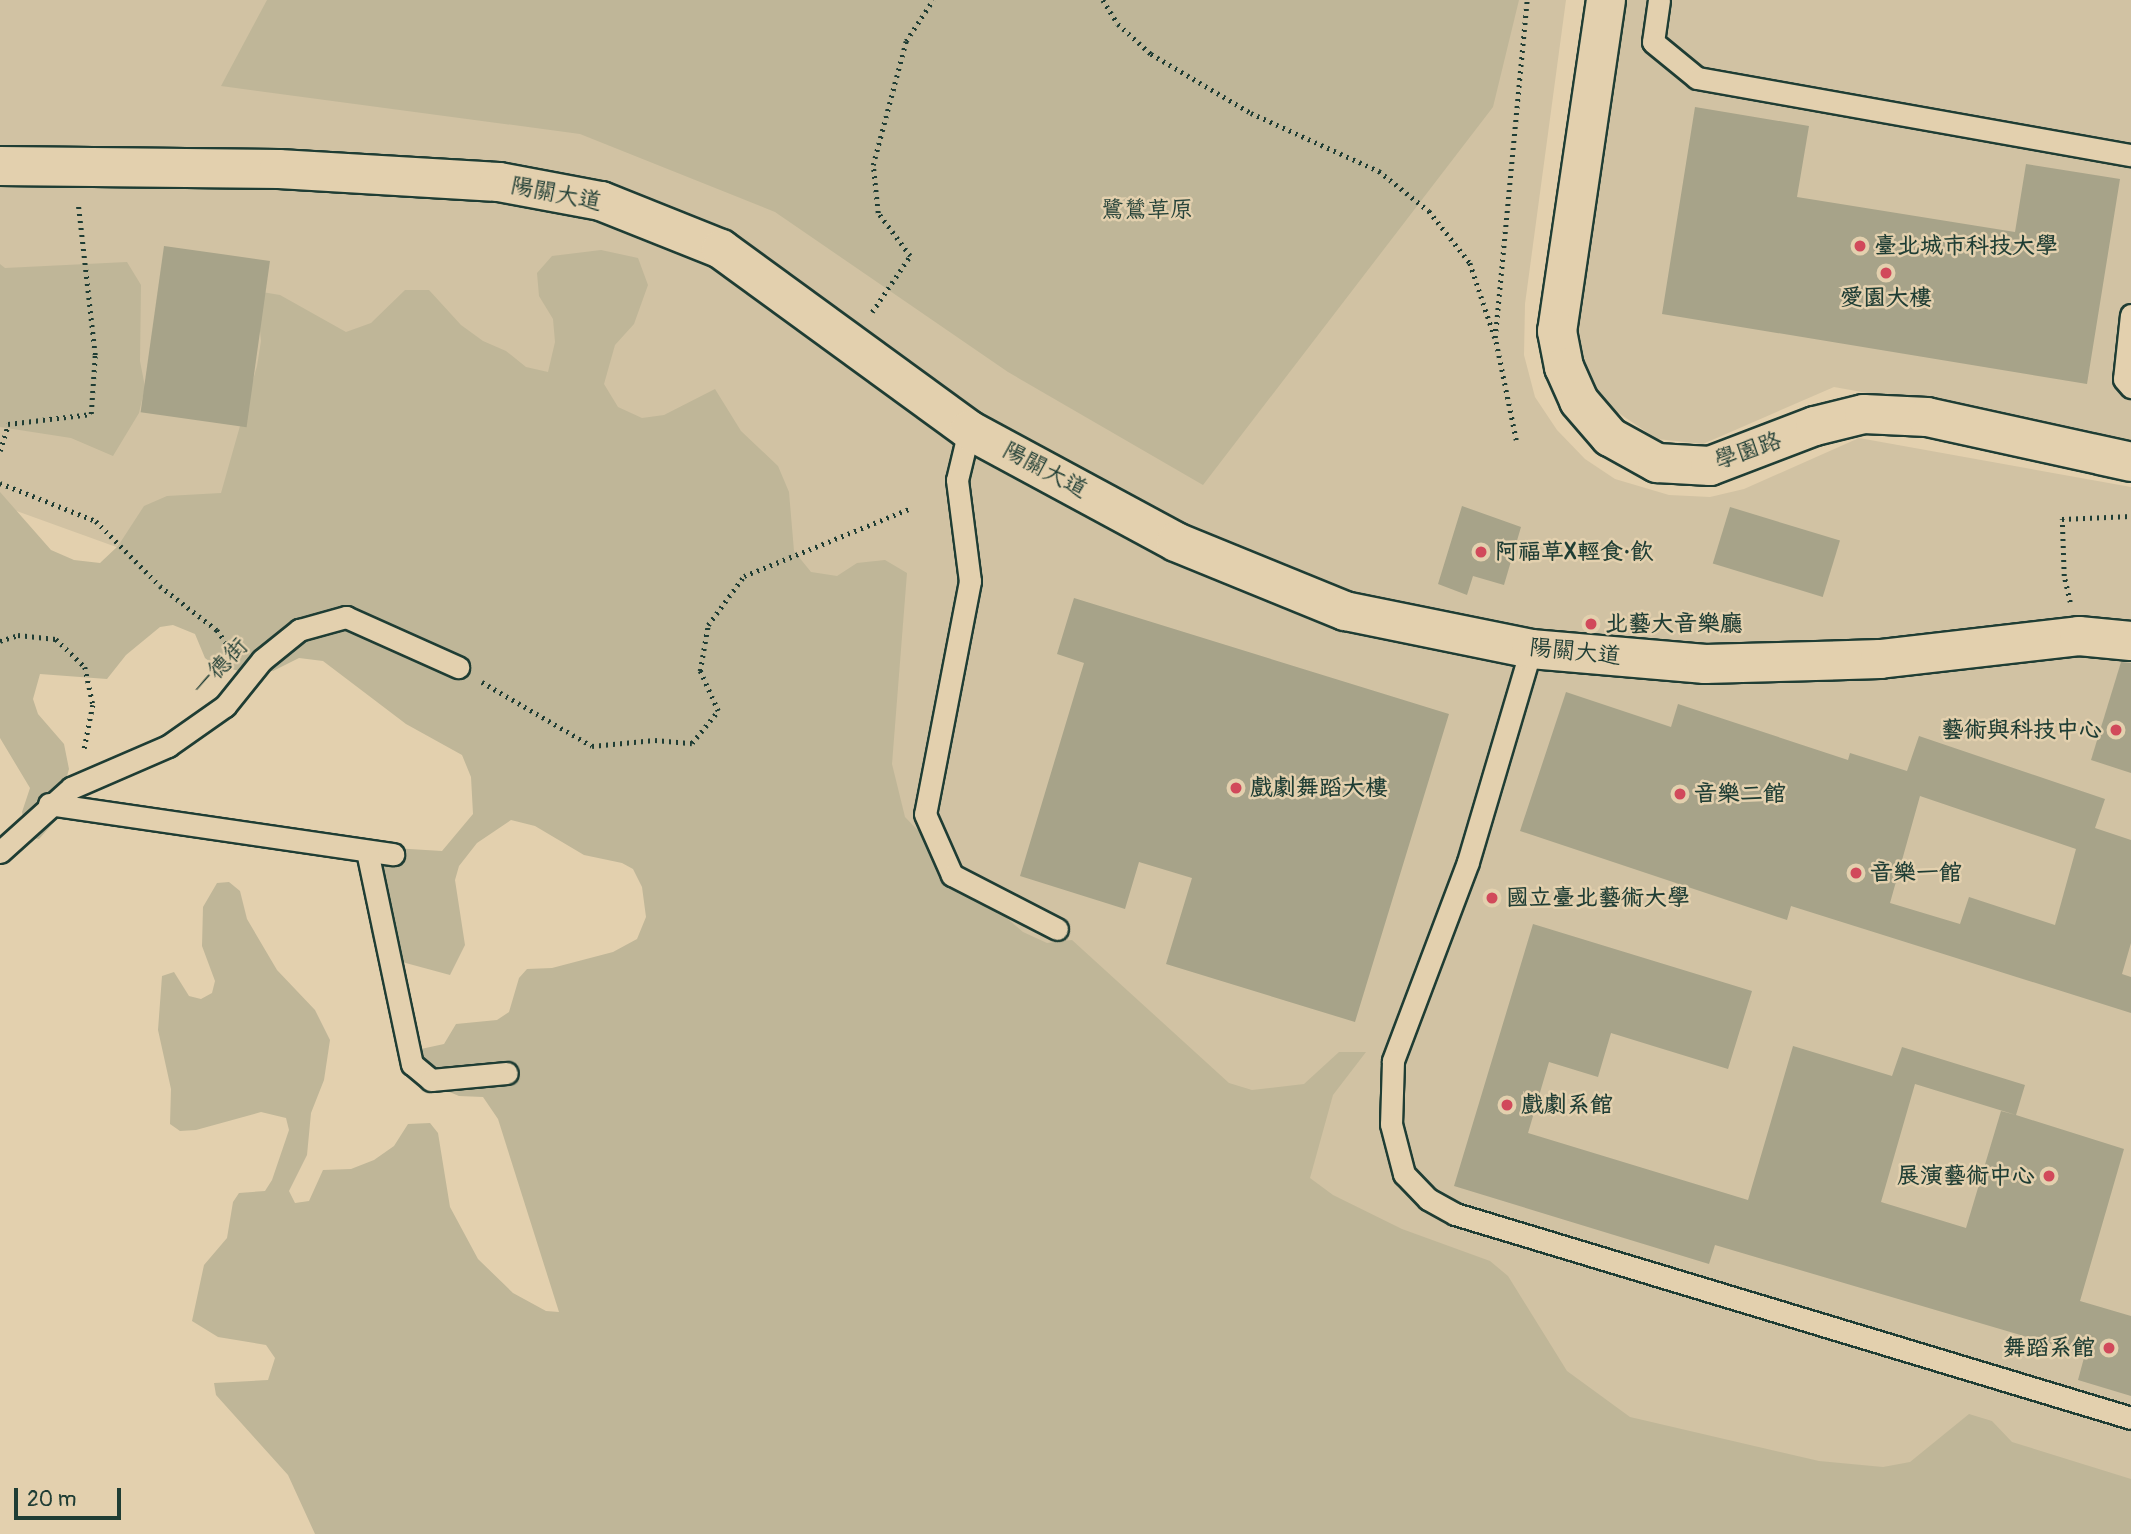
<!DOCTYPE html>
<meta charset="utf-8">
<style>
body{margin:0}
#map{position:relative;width:2131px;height:1534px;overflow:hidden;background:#e3d0ae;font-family:Pangolin,"LXGW WenKai TC",sans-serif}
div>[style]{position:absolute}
.built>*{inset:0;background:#d1c2a3}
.green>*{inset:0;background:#bfb698}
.building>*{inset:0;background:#a7a389;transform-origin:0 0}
.path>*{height:4.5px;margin-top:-2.25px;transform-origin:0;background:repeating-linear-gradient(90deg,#1f3d34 0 2px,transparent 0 7px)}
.roads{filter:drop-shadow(2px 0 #1f3d34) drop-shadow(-2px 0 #1f3d34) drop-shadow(0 2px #1f3d34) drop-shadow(0 -2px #1f3d34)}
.service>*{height:21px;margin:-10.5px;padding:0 10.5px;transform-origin:10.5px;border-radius:10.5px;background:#e3d0ae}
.minor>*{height:38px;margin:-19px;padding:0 19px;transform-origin:19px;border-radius:19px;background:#e3d0ae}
.dots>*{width:19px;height:19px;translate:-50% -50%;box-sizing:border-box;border:4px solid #e3d0ae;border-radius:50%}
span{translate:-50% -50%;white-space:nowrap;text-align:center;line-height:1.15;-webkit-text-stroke:5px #e3d0ae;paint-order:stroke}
.street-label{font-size:23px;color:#1f3d34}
.park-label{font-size:23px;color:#274339}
.poi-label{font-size:23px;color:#1f3d34;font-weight:700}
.left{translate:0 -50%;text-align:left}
.right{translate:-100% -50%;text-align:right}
.scale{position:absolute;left:14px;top:1488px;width:107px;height:32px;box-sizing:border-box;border:4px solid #1f3d34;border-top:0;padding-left:9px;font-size:21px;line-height:24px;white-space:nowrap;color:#1f3d34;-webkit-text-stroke:5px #e3d0ae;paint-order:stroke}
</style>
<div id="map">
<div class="built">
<div style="clip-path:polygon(0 0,1566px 0,1525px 304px,1524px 355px,1535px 397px,1557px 430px,1585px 459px,1615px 479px,1669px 495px,1710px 497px,1744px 489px,1859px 438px,2131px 487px,2131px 1534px,1695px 1471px,191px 574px,0 505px)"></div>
<div style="clip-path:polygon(1627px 0,2131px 0,2131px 440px,1834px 387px,1703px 444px,1657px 439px,1592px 395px,1574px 339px)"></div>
</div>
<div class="green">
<div style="clip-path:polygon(267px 0,1519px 0,1493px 107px,1203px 485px,1008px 372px,775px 212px,580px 134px,221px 86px)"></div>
<div style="clip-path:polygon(601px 250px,638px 258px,648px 285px,634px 324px,615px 345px,604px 384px,618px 407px,642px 418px,664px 415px,715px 389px,741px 431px,778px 466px,789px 492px,794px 551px,811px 572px,837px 576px,857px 563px,885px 560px,907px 573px,892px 764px,905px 817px,982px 897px,1023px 932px,1047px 943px,1072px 940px,1229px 1083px,1252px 1090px,1304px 1084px,1339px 1052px,1366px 1052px,1333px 1095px,1310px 1178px,1333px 1195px,1402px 1229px,1490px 1261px,1508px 1276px,1567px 1371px,1630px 1417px,1819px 1461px,1883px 1467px,1910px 1462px,1969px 1414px,1992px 1421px,2012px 1442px,2131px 1479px,2131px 1534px,315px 1534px,288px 1475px,216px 1395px,214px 1383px,268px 1380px,275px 1358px,266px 1345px,218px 1337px,192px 1321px,204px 1265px,227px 1238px,233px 1202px,239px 1193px,265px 1191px,272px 1180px,289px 1130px,286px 1118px,261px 1112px,196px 1130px,180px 1131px,170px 1124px,171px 1089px,158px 1030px,162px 976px,174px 972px,189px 996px,201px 999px,212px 993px,215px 981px,202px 946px,203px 907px,217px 883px,229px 882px,240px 891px,247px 919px,277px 970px,315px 1010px,330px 1040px,324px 1080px,311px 1113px,307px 1155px,289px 1191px,295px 1203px,309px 1201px,323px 1170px,351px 1169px,374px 1160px,394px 1146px,408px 1124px,430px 1123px,438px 1133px,450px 1207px,478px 1259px,513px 1293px,546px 1311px,559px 1312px,498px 1119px,483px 1097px,459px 1096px,433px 1085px,417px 1061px,421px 1049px,444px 1044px,456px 1024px,497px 1020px,509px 1012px,519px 978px,527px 969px,552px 968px,613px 952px,637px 939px,646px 917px,642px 887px,633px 869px,622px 863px,584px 855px,535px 826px,511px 820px,477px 843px,459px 866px,455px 880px,465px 945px,450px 975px,391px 959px,373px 941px,370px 928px,383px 855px,393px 848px,442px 851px,473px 814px,471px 777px,462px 755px,406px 724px,323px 661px,299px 658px,273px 671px,248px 673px,214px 665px,205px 658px,195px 634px,173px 625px,160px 627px,126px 655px,107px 679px,40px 674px,33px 699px,38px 714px,64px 744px,69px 769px,55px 821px,39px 839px,27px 837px,22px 812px,30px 788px,0 738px,0 492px,51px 550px,74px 560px,100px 563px,118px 546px,144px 506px,167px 496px,221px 493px,257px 366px,261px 341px,256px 291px,280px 295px,346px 332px,371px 323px,405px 290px,429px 290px,461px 325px,483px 341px,506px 351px,526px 367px,548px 372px,555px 342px,553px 319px,539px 296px,537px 273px,552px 256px)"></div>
<div style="clip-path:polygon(127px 262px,141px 285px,140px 361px,145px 387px,139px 413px,113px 456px,71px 438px,0 427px,0 264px,5px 268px)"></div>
</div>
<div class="building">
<div style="clip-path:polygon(1695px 107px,1809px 126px,1797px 197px,2015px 232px,2026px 164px,2120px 179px,2087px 384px,1662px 314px)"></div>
<div style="left:164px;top:246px;width:107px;height:168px;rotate:8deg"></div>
<div style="clip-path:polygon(1462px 506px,1521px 527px,1504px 585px,1473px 576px,1467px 595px,1438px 584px)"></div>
<div style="left:1730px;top:507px;width:115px;height:59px;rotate:17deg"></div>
<div style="clip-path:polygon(1074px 598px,1449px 714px,1355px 1022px,1166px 964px,1192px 878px,1139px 862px,1125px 909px,1020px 876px,1084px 663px,1057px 654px)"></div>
<div style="clip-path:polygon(2121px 662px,2131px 663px,2131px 773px,2091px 760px)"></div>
<div style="clip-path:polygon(evenodd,1566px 692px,1671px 727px,1678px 704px,1848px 760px,1850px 753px,1907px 771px,1919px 736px,2105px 799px,2095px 828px,2131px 840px,2131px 943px,2122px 974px,2131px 977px,2131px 1013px,1791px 906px,1787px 920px,1520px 831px,1566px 692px,1920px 796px,2076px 849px,2055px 925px,1969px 897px,1960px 924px,1890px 903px,1920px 796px)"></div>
<div style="clip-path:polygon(evenodd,1533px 924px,1752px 991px,1728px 1069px,1611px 1033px,1598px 1077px,1549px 1062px,1528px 1133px,1748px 1200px,1793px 1046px,1892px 1076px,1902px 1047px,2025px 1085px,2016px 1115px,2124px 1149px,2080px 1301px,2131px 1316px,2131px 1396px,2078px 1380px,2085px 1354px,1715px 1245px,1709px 1264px,1454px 1186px,1533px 924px,1915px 1084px,2016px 1115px,2001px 1111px,1966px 1228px,1881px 1202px,1915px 1084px)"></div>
</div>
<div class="path">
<div style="left:1103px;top:0;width:28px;rotate:58deg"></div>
<div style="left:1118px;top:24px;width:45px;rotate:42.3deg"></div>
<div style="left:1151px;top:54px;width:116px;rotate:30.5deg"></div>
<div style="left:1251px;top:113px;width:141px;rotate:24.4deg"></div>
<div style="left:1379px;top:171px;width:64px;rotate:38.7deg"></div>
<div style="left:1429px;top:211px;width:66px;rotate:51.7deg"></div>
<div style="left:1470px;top:263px;width:79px;rotate:71.6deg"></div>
<div style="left:872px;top:312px;width:68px;rotate:-55.8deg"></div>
<div style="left:910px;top:256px;width:54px;rotate:-126.7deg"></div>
<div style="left:878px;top:213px;width:48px;rotate:-95.9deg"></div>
<div style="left:873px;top:165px;width:128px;rotate:-75.1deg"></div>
<div style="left:906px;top:41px;width:49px;rotate:-56.6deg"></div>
<div style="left:1516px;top:440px;width:104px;rotate:-101.6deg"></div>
<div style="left:1495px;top:338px;width:340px;rotate:-84.6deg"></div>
<div style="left:0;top:451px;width:28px;rotate:-73deg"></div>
<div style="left:8px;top:424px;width:84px;rotate:-6.9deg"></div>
<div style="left:91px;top:414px;width:59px;rotate:-86.1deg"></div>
<div style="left:95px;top:355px;width:152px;rotate:-96.4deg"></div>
<div style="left:0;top:483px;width:103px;rotate:21.6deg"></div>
<div style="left:96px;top:521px;width:91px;rotate:45.4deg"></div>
<div style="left:160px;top:586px;width:72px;rotate:37.7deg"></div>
<div style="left:217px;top:630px;width:27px;rotate:54deg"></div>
<div style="left:2070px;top:602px;width:27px;rotate:-103deg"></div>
<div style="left:2064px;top:576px;width:57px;rotate:-92deg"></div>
<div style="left:2062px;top:519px;width:69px;rotate:-2.5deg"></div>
<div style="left:0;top:641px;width:19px;rotate:-18deg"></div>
<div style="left:18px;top:635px;width:38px;rotate:6deg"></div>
<div style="left:56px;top:639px;width:40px;rotate:44deg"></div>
<div style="left:85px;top:667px;width:39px;rotate:78deg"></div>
<div style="left:93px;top:705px;width:47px;rotate:101.1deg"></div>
<div style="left:482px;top:682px;width:127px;rotate:30.2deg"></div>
<div style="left:592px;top:746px;width:63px;rotate:-5.4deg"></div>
<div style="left:655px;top:740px;width:37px;rotate:5deg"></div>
<div style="left:692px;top:743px;width:41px;rotate:-50.9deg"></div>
<div style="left:718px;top:711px;width:44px;rotate:-114.2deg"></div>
<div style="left:700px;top:671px;width:47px;rotate:-80.1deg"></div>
<div style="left:708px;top:625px;width:61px;rotate:-53.7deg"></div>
<div style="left:744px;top:576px;width:178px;rotate:-22.1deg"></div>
</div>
<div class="roads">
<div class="service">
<div style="left:1659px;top:0;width:42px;rotate:98.1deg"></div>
<div style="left:1653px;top:42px;width:57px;rotate:39.3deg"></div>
<div style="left:1697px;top:78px;width:441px;rotate:10.1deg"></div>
<div style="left:2131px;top:315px;width:64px;rotate:96.2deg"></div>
<div style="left:2124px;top:379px;width:11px;rotate:49deg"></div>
<div style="left:969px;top:430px;width:51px;rotate:103.5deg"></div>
<div style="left:957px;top:480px;width:102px;rotate:82.7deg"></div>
<div style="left:970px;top:581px;width:237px;rotate:100.9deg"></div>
<div style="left:925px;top:814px;width:67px;rotate:66.1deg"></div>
<div style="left:952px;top:875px;width:118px;rotate:27.2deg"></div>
<div style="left:1531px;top:649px;width:222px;rotate:106.5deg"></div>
<div style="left:1468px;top:862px;width:213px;rotate:110.7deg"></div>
<div style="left:1393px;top:1061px;width:63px;rotate:91.8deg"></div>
<div style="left:1391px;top:1124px;width:52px;rotate:75.4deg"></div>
<div style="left:1404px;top:1174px;width:35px;rotate:46deg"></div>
<div style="left:1428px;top:1199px;width:31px;rotate:29deg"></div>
<div style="left:1455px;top:1214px;width:706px;rotate:16.79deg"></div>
<div style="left:49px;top:804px;width:348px;rotate:8.3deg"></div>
<div style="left:367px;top:851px;width:218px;rotate:78.1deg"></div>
<div style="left:412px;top:1064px;width:25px;rotate:40deg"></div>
<div style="left:431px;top:1080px;width:76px;rotate:-5.3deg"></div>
<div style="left:0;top:852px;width:96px;rotate:-42deg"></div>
<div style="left:71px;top:788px;width:106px;rotate:-23.4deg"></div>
<div style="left:168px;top:746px;width:70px;rotate:-35.1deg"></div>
<div style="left:225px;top:706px;width:59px;rotate:-51.2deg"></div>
<div style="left:262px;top:660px;width:48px;rotate:-39deg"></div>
<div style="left:299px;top:630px;width:49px;rotate:-15.5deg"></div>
<div style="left:346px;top:617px;width:123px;rotate:24.1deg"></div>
</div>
<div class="minor">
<div style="left:1606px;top:0;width:335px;rotate:98.4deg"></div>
<div style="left:1557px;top:331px;width:37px;rotate:79deg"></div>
<div style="left:1564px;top:367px;width:37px;rotate:66deg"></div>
<div style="left:1579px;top:401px;width:48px;rotate:49.3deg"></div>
<div style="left:1610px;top:437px;width:54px;rotate:29deg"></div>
<div style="left:1657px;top:463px;width:53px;rotate:3.2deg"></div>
<div style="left:1710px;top:466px;width:112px;rotate:-20.9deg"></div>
<div style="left:1815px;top:426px;width:50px;rotate:-13.8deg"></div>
<div style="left:1864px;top:414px;width:63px;rotate:2.7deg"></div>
<div style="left:1927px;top:417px;width:209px;rotate:12.4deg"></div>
<div style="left:0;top:166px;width:279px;rotate:0.6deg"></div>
<div style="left:279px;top:169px;width:220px;rotate:3.4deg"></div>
<div style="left:499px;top:182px;width:104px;rotate:10.6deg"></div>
<div style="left:601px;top:201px;width:129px;rotate:21.8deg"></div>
<div style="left:721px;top:249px;width:307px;rotate:36.1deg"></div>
<div style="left:969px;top:430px;width:235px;rotate:28.4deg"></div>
<div style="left:1176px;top:542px;width:183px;rotate:22.2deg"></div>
<div style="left:1345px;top:611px;width:190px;rotate:11.5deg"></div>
<div style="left:1531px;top:649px;width:175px;rotate:4.9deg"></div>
<div style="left:1705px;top:664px;width:175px;rotate:-1.6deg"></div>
<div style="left:1880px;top:659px;width:200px;rotate:-6.6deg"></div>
<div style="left:2079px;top:636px;width:52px;rotate:5.5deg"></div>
</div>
</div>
<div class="dots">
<div style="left:1860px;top:246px;background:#d1495b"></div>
<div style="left:1886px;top:273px;background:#d1495b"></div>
<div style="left:1481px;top:552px;background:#d1495b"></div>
<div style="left:1591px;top:624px;background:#d1495b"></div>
<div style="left:2116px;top:730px;background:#d1495b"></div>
<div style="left:1236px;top:788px;background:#d1495b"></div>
<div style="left:1680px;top:794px;background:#d1495b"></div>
<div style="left:1856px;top:873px;background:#d1495b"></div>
<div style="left:1492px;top:898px;background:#d1495b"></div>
<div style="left:1507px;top:1105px;background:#d1495b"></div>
<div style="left:2049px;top:1176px;background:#d1495b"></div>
<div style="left:2109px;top:1348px;background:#d1495b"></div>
</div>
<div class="street-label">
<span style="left:556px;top:194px;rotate:11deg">陽關大道</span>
<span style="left:1748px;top:451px;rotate:-19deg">學園路</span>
<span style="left:1045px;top:470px;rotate:28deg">陽關大道</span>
<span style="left:1575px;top:652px;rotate:6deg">陽關大道</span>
<span style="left:220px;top:667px;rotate:-46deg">一德街</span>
</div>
<div class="park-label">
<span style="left:1147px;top:210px">鷺鷥草原</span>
</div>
<div class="poi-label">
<span class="left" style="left:1874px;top:246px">臺北城市科技大學</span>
<span style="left:1886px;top:298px">愛園大樓</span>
<span class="left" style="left:1495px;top:552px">阿福草X輕食·飲</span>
<span class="left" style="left:1605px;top:624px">北藝大音樂廳</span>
<span class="right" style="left:2102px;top:730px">藝術與科技中心</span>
<span class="left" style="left:1250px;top:788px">戲劇舞蹈大樓</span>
<span class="left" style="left:1694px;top:794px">音樂二館</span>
<span class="left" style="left:1870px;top:873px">音樂一館</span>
<span class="left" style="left:1506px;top:898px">國立臺北藝術大學</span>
<span class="left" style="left:1521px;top:1105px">戲劇系館</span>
<span class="right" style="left:2035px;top:1176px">展演藝術中心</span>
<span class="right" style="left:2095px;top:1348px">舞蹈系館</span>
</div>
<div class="scale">20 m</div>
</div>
